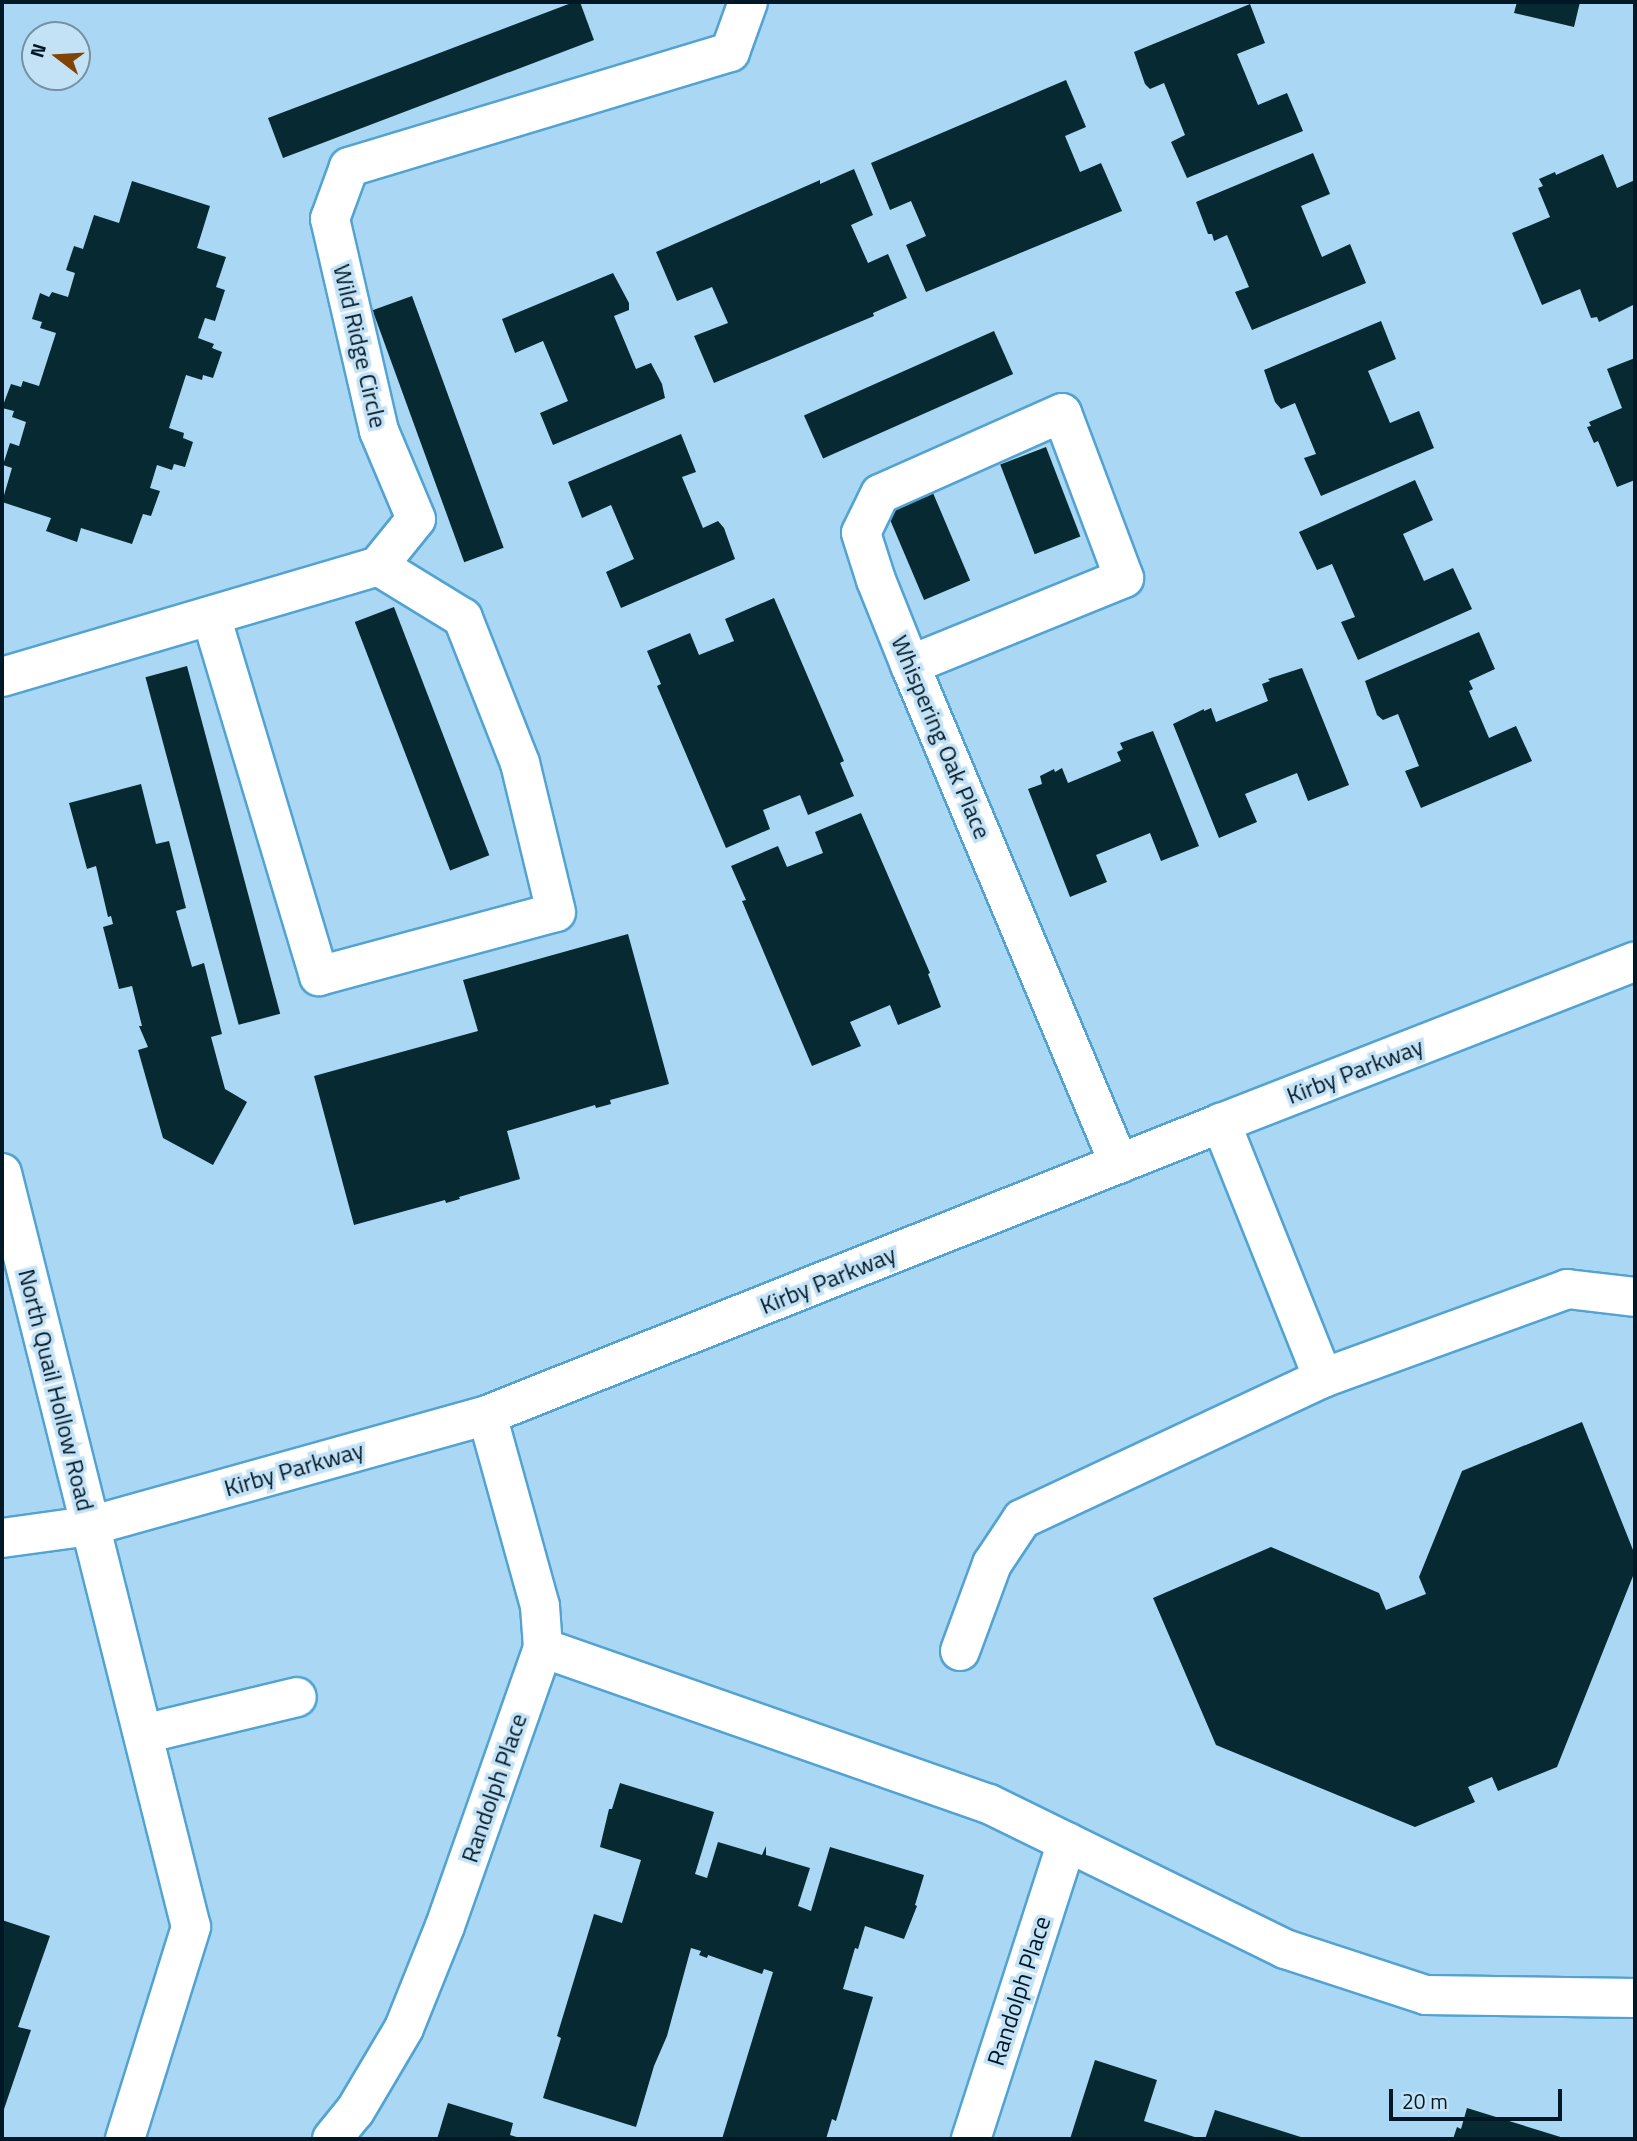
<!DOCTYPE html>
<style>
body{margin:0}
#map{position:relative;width:1637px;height:2141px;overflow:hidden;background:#a9d7f4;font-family:"Titillium Web",sans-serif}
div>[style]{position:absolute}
.building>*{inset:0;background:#072a32;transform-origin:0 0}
.roads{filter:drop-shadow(2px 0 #53a3d1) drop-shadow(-2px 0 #53a3d1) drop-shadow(0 2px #53a3d1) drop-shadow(0 -2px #53a3d1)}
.minor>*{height:38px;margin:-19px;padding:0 19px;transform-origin:19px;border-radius:19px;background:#fff}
.major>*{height:38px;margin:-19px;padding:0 19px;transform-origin:19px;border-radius:19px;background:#fff}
span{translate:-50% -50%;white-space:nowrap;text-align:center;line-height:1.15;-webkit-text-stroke:7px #c4e2f5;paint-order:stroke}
.street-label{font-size:24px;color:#001725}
.frame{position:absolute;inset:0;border:4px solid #001725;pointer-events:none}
.north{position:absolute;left:21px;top:21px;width:70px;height:70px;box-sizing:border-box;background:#c4e2f5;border:2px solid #7691a2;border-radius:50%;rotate:287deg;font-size:19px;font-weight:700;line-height:28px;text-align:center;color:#001725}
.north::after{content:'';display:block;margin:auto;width:24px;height:32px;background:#814303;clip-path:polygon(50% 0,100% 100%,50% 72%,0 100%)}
.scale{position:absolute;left:1389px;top:2089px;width:173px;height:32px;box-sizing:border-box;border:4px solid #001725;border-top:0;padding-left:9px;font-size:21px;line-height:24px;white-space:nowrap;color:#001725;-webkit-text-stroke:5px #c4e2f5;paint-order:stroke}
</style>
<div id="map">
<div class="building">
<div style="clip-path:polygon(574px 2px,580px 2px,594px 40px,283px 158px,268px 118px)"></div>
<div style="clip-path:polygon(1517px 2px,1580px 2px,1574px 27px,1514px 13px)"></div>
<div style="clip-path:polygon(1250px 4px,1265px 43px,1237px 54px,1258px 105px,1287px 93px,1303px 131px,1187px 178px,1171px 142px,1185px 135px,1164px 83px,1150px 89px,1145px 84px,1134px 52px)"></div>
<div style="clip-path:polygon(1066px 80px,1086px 127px,1065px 136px,1080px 172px,1101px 163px,1122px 211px,926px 292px,906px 245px,926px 236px,911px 201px,890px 210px,871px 163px)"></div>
<div style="clip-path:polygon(1313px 153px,1330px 194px,1301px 206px,1322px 257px,1350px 244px,1366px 283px,1252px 330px,1235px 292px,1249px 287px,1227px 235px,1214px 241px,1212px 234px,1208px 234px,1196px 202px)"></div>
<div style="clip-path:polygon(1603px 154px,1617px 188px,1635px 180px,1635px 304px,1599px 322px,1597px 317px,1591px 318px,1580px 289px,1542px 305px,1512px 233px,1550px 217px,1538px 188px,1543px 186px,1539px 179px,1555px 172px,1556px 175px)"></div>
<div style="clip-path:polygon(854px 169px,873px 215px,851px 225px,868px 263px,888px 254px,907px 298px,873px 313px,874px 316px,714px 383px,694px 336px,728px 323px,712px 287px,677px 301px,656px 252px,820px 180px,820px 184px)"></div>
<div style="clip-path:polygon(132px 181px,210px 206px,197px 248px,226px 257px,216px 287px,225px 290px,215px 321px,205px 318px,198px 338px,214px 344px,212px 348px,222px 352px,213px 378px,203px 375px,202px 380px,186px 375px,169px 428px,184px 433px,183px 438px,193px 442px,185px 467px,174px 464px,172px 470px,157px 465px,150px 488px,160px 491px,151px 516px,143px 514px,132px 544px,81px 528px,77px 542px,46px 531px,51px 518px,2px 502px,12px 468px,3px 465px,10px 443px,19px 446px,26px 422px,12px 417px,14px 411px,2px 408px,11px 384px,21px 387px,23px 381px,39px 386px,56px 333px,40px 328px,42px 322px,32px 319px,40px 293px,49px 297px,52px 292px,68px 297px,75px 273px,66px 270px,74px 246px,83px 249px,94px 215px,119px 223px)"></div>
<div style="clip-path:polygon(613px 273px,629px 303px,629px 310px,614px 316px,636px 369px,651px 363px,662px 384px,665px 398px,553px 445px,540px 413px,568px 401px,543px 341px,515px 353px,502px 319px)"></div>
<div style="left:412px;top:296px;width:268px;height:42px;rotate:70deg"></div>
<div style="clip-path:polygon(1381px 321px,1396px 359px,1368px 371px,1390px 423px,1419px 411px,1434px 448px,1321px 496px,1304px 458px,1316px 454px,1295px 403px,1281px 409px,1275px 402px,1264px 370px)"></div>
<div style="left:994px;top:331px;width:47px;height:208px;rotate:66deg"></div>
<div style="clip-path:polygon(1635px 358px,1635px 480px,1617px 487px,1598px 441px,1594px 443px,1587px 427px,1591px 426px,1589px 422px,1622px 408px,1607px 369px)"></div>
<div style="clip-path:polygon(681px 434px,696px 472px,682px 477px,703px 528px,718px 521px,724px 528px,735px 559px,621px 608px,606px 572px,634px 559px,611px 505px,582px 518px,568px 482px)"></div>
<div style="left:1046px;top:447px;width:96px;height:49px;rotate:69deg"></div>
<div style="clip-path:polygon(1415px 480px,1433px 520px,1403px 534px,1424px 581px,1453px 568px,1472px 609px,1358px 660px,1341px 622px,1355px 617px,1332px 564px,1317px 570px,1299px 532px)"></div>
<div style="left:933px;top:493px;width:95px;height:50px;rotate:67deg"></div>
<div style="clip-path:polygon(774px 598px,844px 761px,840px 763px,854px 796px,808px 815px,800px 795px,763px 810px,770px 829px,726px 848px,657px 686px,661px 684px,647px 651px,690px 633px,699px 655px,734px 641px,725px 619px)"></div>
<div style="left:394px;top:607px;width:266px;height:42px;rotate:69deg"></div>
<div style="clip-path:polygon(1479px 632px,1495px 669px,1469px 681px,1473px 689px,1469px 691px,1489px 738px,1516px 726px,1532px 761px,1421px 808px,1405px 771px,1419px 766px,1398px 714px,1383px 720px,1377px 715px,1365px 681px)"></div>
<div style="left:187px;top:666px;width:360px;height:43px;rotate:75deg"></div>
<div style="clip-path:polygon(1302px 668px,1349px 785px,1308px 801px,1297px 773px,1245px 794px,1257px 822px,1219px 838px,1173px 724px,1204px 709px,1204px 711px,1211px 708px,1216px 722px,1268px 701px,1262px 684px,1270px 681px,1268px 679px)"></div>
<div style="clip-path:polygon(1153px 731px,1199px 846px,1161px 861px,1150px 833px,1096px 855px,1107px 882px,1070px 897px,1028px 789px,1042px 784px,1040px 776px,1054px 769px,1055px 772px,1062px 768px,1068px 783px,1121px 761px,1117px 752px,1123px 749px,1120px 743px)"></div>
<div style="clip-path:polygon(141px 784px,156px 844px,169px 841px,186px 908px,176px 911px,192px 967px,204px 963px,222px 1034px,211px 1037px,225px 1089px,247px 1102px,213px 1165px,163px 1138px,138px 1050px,148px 1047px,139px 1026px,142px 1026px,132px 986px,119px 989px,103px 927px,113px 924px,111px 916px,108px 917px,96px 866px,87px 869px,69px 803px)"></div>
<div style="clip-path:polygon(861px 813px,930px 973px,928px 974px,941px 1007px,898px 1025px,890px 1005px,850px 1022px,861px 1046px,812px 1066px,742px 901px,746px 900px,731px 866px,778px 846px,787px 867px,823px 853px,815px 832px)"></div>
<div style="clip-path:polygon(628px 934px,669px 1084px,610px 1100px,611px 1104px,596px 1108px,595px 1105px,507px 1131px,520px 1179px,459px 1197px,460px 1199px,446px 1203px,445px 1200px,354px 1225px,314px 1076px,478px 1031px,463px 980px)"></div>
<div style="clip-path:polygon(1582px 1422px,1635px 1555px,1635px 1571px,1557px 1767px,1498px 1791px,1492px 1777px,1468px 1787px,1475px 1802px,1415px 1827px,1216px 1745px,1153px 1598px,1271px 1547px,1379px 1593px,1386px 1610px,1426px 1594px,1419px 1577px,1462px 1471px)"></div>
<div style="clip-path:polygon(620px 1783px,714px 1812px,695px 1874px,707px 1878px,718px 1842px,762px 1855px,766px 1846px,766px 1855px,810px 1868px,798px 1906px,811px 1911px,830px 1847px,924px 1875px,915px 1905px,917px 1906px,904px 1939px,865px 1926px,858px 1949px,855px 1948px,843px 1989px,873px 1997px,836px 2121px,832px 2119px,826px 2139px,722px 2139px,773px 1972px,764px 1969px,762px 1974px,708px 1955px,707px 1958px,699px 1955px,701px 1951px,691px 1948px,667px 2036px,654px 2066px,636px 2127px,543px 2098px,561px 2038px,557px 2036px,594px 1914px,622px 1923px,641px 1860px,600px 1847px,609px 1809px,612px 1809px)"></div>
<div style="clip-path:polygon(2px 1920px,50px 1936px,18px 2027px,31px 2030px,2px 2115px)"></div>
<div style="clip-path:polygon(1095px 2060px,1157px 2080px,1144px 2121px,1201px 2139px,1070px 2139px)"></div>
<div style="clip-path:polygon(448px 2103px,513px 2123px,510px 2135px,523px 2139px,437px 2139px)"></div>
<div style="clip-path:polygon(1467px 2108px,1567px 2139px,1453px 2139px,1457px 2127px,1461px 2129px)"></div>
<div style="clip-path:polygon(1215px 2110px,1307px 2139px,1205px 2139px)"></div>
</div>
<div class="roads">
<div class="minor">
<div style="left:211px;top:616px;width:376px;rotate:73.3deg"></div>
<div style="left:319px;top:976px;width:245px;rotate:-15.1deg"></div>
<div style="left:556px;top:912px;width:153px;rotate:-103.6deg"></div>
<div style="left:520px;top:763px;width:156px;rotate:-111.5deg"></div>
<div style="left:463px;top:618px;width:100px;rotate:-148.5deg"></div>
<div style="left:910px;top:665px;width:231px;rotate:-22.1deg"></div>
<div style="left:1124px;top:578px;width:176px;rotate:-110.6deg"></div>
<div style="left:1062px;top:413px;width:199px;rotate:156deg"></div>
<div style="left:880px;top:494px;width:43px;rotate:116deg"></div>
<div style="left:861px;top:533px;width:49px;rotate:72.3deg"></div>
<div style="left:876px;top:580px;width:92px;rotate:68.2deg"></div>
<div style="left:910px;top:665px;width:541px;rotate:67.27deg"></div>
<div style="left:2px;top:677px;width:392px;rotate:-16.4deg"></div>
<div style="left:378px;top:566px;width:60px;rotate:-51deg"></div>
<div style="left:416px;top:519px;width:95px;rotate:-112.8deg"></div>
<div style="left:379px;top:431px;width:218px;rotate:-103deg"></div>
<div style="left:330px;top:219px;width:55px;rotate:-69.9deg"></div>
<div style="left:349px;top:167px;width:398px;rotate:-16.8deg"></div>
<div style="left:730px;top:52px;width:53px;rotate:-70.2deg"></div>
<div style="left:2px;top:1173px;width:777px;rotate:75.93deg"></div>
<div style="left:191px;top:1927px;width:222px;rotate:107.3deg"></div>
<div style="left:1323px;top:1378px;width:260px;rotate:-20deg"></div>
<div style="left:1567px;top:1289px;width:68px;rotate:6.7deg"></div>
<div style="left:543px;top:1648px;width:472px;rotate:19.3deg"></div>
<div style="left:989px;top:1804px;width:330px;rotate:26.1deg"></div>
<div style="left:1285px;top:1949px;width:148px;rotate:18.1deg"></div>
<div style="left:1426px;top:1995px;width:209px;rotate:0.8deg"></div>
<div style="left:960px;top:1651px;width:93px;rotate:-69.8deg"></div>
<div style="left:992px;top:1564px;width:54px;rotate:-56.3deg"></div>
<div style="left:1022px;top:1519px;width:332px;rotate:-25.1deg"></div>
<div style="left:1323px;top:1378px;width:275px;rotate:-111.8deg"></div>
<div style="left:143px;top:1734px;width:158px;rotate:-13.5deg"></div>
<div style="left:332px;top:2139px;width:36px;rotate:-51deg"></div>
<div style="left:355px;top:2111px;width:96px;rotate:-59.4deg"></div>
<div style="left:404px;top:2028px;width:110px;rotate:-68.1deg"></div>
<div style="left:445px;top:1926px;width:295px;rotate:-70.6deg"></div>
<div style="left:543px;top:1648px;width:42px;rotate:-94.1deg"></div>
<div style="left:540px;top:1606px;width:198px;rotate:-105.5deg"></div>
<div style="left:971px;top:2139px;width:312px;rotate:-72.1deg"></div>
</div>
<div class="major">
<div style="left:2px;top:1538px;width:89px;rotate:-7.8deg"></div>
<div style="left:90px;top:1526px;width:412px;rotate:-15.6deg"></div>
<div style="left:487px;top:1415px;width:790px;rotate:-21.69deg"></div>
<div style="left:1221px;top:1123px;width:444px;rotate:-21.3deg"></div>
</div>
</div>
<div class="street-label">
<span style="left:360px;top:346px;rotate:77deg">Wild Ridge Circle</span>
<span style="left:941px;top:737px;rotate:67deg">Whispering Oak Place</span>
<span style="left:1355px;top:1071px;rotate:-21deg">Kirby Parkway</span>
<span style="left:828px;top:1280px;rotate:-22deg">Kirby Parkway</span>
<span style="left:56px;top:1390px;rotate:76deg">North Quail Hollow Road</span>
<span style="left:294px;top:1469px;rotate:-16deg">Kirby Parkway</span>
<span style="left:494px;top:1788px;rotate:-71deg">Randolph Place</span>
<span style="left:1019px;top:1991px;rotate:-72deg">Randolph Place</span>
</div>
<div class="frame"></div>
<div class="north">N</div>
<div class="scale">20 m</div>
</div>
